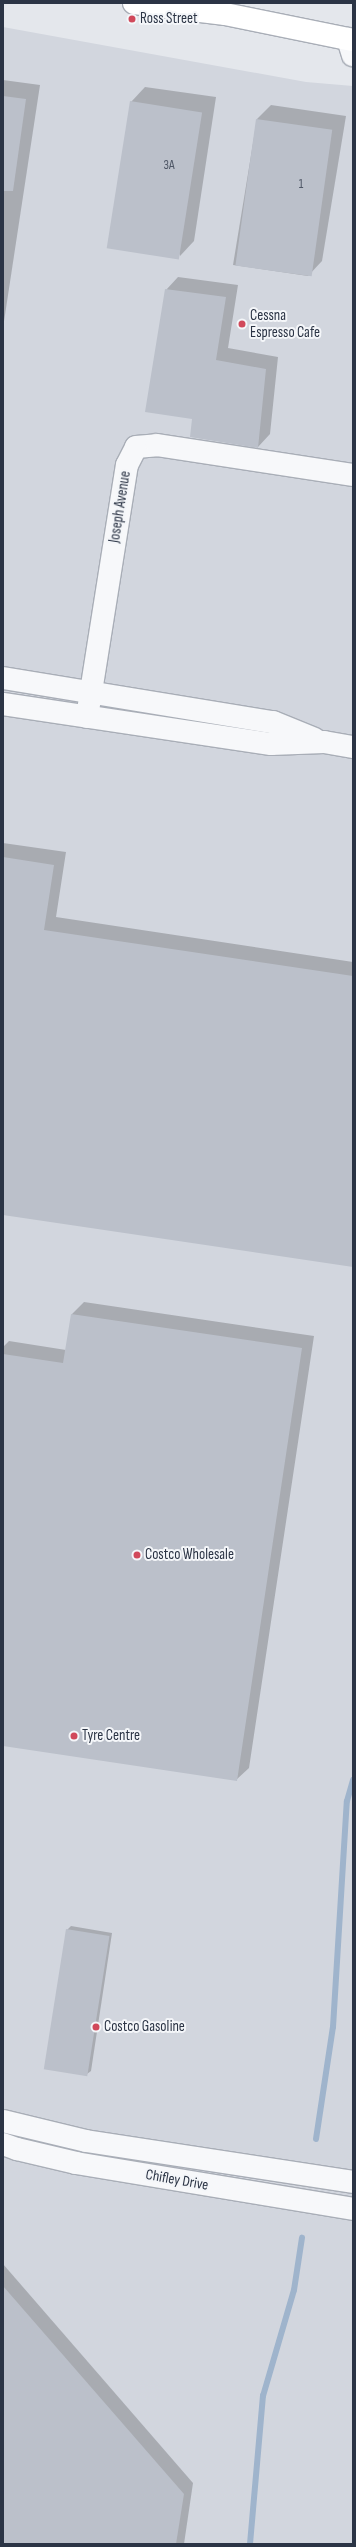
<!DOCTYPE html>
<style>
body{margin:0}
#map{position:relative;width:356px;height:2547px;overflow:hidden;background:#e4e7ec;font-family:"Sofia Sans Condensed",sans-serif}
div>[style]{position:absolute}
.built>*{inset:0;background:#d2d6de}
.shadow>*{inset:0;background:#0003}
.stream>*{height:6px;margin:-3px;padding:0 3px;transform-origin:3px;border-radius:3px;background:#9fb4cc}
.building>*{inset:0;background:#bbc0ca;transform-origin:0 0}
.roads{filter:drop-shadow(1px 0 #a9aeb7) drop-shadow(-1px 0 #a9aeb7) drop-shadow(0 1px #a9aeb7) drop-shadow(0 -1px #a9aeb7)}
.minor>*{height:22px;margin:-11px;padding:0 11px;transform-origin:11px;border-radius:11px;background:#f7f8fa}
.primary>*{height:22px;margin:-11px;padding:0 11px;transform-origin:11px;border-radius:11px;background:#fff}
.dots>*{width:11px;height:11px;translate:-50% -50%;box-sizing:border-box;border:2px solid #f4f6f9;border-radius:50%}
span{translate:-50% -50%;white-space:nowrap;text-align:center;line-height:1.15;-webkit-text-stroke:4px #f4f6f9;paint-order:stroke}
.number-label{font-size:13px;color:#4f5766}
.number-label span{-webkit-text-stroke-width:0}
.poi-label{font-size:15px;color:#2b3445}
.left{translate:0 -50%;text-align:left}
.street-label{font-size:15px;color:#2b3445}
.frame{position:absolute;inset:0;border:4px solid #2b3445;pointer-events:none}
</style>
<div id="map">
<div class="built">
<div style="clip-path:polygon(3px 27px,306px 82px,353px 86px,353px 2544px,3px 2544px)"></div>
</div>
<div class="shadow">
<div style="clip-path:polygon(3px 80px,40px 85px,3px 328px)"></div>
<div style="clip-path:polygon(145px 87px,216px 97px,194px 241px,180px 256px,131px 102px)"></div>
<div style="clip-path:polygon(271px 105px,346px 116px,322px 261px,308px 276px,233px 265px,257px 119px)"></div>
<div style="clip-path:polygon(178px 277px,238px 285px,228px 348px,278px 357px,270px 434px,258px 447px,193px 418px,166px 290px)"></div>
<div style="clip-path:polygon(3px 843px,66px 852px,56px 917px,353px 962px,353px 1266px,3px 1214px)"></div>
<div style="clip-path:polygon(84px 1302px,314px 1336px,249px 1768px,236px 1780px,3px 1745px,3px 1347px,9px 1341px,66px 1350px,72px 1314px)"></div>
<div style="clip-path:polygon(71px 1926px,112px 1933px,91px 2071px,87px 2074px,67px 1930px)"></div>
<div style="clip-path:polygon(3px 2264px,193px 2483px,184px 2544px,3px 2544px)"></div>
</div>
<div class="stream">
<div style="left:316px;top:2139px;width:113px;rotate:-81.4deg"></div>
<div style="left:333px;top:2027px;width:226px;rotate:-86.5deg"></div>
<div style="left:347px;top:1801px;width:22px;rotate:-74deg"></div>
<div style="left:250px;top:2544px;width:149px;rotate:-85deg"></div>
<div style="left:263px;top:2396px;width:110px;rotate:-73.7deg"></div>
<div style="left:294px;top:2290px;width:53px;rotate:-81.3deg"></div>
</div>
<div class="building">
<div style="clip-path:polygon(3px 96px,26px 99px,13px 191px,3px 191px)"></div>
<div style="left:130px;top:101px;width:73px;height:149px;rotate:9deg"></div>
<div style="left:256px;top:119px;width:77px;height:148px;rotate:8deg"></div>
<div style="clip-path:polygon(165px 289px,226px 297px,216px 360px,266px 369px,258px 448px,190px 437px,192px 419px,145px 412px)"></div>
<div style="clip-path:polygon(3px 857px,54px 865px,44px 930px,353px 976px,353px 1267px,3px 1215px)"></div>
<div style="clip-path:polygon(71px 1314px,302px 1348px,237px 1781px,3px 1746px,3px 1354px,63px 1363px)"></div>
<div style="left:66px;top:1929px;width:44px;height:142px;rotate:9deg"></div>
<div style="clip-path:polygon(3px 2286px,184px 2494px,176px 2544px,3px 2544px)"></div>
</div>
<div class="roads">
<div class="minor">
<div style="left:348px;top:39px;width:17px;rotate:73deg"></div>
<div style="left:3px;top:678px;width:274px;rotate:9.3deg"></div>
<div style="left:273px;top:722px;width:45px;rotate:22deg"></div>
<div style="left:3px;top:704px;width:271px;rotate:8.5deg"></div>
<div style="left:271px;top:744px;width:53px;rotate:-2.2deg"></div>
<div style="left:324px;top:742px;width:29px;rotate:10deg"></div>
<div style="left:87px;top:717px;width:255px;rotate:-81deg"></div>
<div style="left:127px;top:465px;width:20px;rotate:-63deg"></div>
<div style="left:136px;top:447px;width:21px;rotate:-5deg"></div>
<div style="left:157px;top:445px;width:198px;rotate:8.7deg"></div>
<div style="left:3px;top:2121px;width:85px;rotate:13.5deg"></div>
<div style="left:86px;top:2141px;width:270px;rotate:8.7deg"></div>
<div style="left:3px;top:2144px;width:15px;rotate:20deg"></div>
<div style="left:17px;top:2149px;width:61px;rotate:13.3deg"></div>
<div style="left:76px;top:2163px;width:281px;rotate:9.4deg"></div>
</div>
<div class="primary">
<div style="left:134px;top:3px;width:92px;rotate:6.9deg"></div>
<div style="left:225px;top:14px;width:131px;rotate:11.5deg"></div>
</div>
</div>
<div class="dots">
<div style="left:132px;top:19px;background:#d1495b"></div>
<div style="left:242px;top:324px;background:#d1495b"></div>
<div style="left:137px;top:1555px;background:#d1495b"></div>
<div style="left:74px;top:1736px;background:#d1495b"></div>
<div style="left:96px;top:2027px;background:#d1495b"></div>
</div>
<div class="number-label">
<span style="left:169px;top:165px">3A</span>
<span style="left:301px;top:184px">1</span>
</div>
<div class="poi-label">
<span class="left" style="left:140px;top:19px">Ross Street</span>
<span class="left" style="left:250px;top:324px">Cessna<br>Espresso Cafe</span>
<span class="left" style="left:145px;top:1555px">Costco Wholesale</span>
<span class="left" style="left:82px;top:1736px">Tyre Centre</span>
<span class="left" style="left:104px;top:2027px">Costco Gasoline</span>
</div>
<div class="street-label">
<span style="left:120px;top:507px;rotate:-81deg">Joseph Avenue</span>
<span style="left:177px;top:2180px;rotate:10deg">Chifley Drive</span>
</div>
<div class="frame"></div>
</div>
